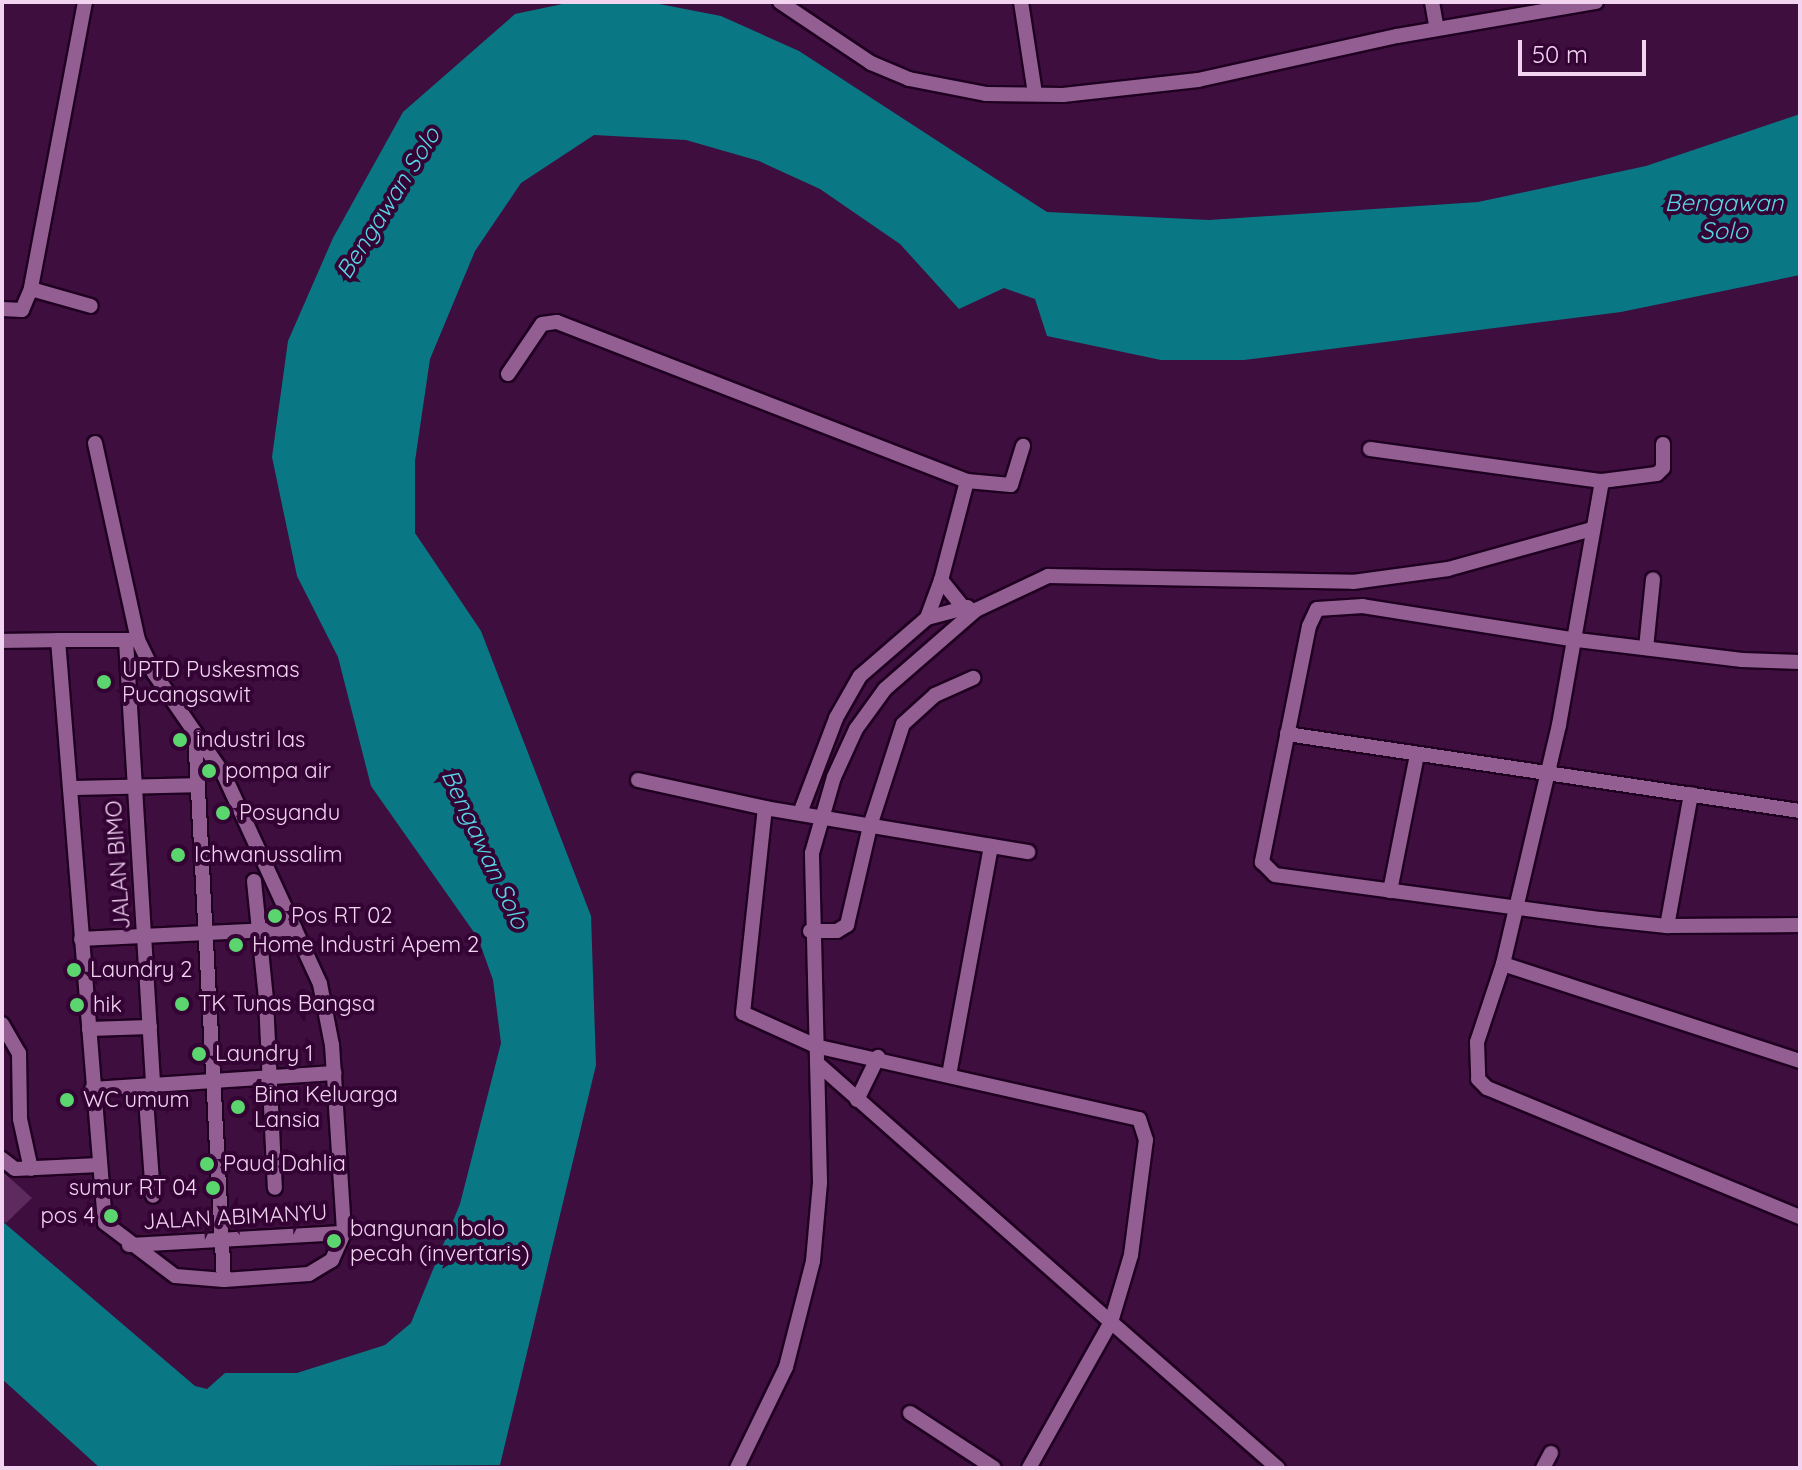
<!DOCTYPE html>
<style>
body{margin:0}
#map{position:relative;width:1802px;height:1470px;overflow:hidden;background:#3e0e3f;font-family:Quicksand,sans-serif}
div>[style]{position:absolute}
.green>*{inset:0;background:#5d2b5e}
.water>*{inset:0;background:#097884}
.roads{filter:drop-shadow(2px 0 #1f0021) drop-shadow(-2px 0 #1f0021) drop-shadow(0 2px #1f0021) drop-shadow(0 -2px #1f0021)}
.street>*{height:14px;margin:-7px;padding:0 7px;transform-origin:7px;border-radius:7px;background:#935f93}
.dots>*{width:22px;height:22px;translate:-50% -50%;box-sizing:border-box;border:4px solid #330334;border-radius:50%}
span{translate:-50% -50%;white-space:nowrap;text-align:center;line-height:1.15;-webkit-text-stroke:8px #330334;paint-order:stroke}
.poi-label{font-size:22px;color:#f2d4f1}
.left{translate:0 -50%;text-align:left}
.right{translate:-100% -50%;text-align:right}
.street-label{font-size:22px;color:#f2d4f1}
.water-label{font-size:24px;color:#57d5e5;font-style:italic}
.frame{position:absolute;inset:0;border:4px solid #f2d4f1;pointer-events:none}
.scale{position:absolute;left:1518px;top:40px;width:128px;height:36px;box-sizing:border-box;border:4px solid #f2d4f1;border-top:0;padding-left:10px;font-size:24px;line-height:28px;white-space:nowrap;color:#f2d4f1;-webkit-text-stroke:6px #330334;paint-order:stroke}
</style>
<div id="map">
<div class="green">
<div style="clip-path:polygon(2px 1171px,32px 1198px,6px 1223px,2px 1221px)"></div>
</div>
<div class="water">
<div style="clip-path:polygon(572px 2px,649px 2px,721px 16px,799px 51px,1047px 212px,1209px 220px,1478px 202px,1646px 166px,1800px 114px,1800px 275px,1621px 312px,1244px 360px,1161px 360px,1047px 336px,1035px 299px,1004px 288px,959px 309px,900px 244px,820px 189px,759px 161px,686px 140px,594px 135px,521px 183px,475px 251px,430px 359px,415px 461px,415px 533px,481px 631px,591px 916px,596px 1065px,500px 1465px,100px 1468px,2px 1379px,2px 1221px,195px 1386px,207px 1389px,225px 1373px,297px 1373px,385px 1345px,411px 1323px,460px 1204px,501px 1043px,493px 980px,478px 938px,371px 786px,338px 657px,297px 576px,272px 457px,288px 341px,333px 238px,403px 112px,515px 14px)"></div>
</div>
<div class="roads">
<div class="street">
<div style="left:85px;top:2px;width:292px;rotate:100.7deg"></div>
<div style="left:31px;top:289px;width:62px;rotate:15.8deg"></div>
<div style="left:780px;top:2px;width:110px;rotate:33.8deg"></div>
<div style="left:871px;top:63px;width:41px;rotate:22.8deg"></div>
<div style="left:909px;top:79px;width:78px;rotate:11deg"></div>
<div style="left:986px;top:94px;width:77px;rotate:0.7deg"></div>
<div style="left:1063px;top:95px;width:136px;rotate:-6.3deg"></div>
<div style="left:1198px;top:80px;width:204px;rotate:-12.5deg"></div>
<div style="left:1397px;top:36px;width:202px;rotate:-9.7deg"></div>
<div style="left:1021px;top:2px;width:93px;rotate:81.3deg"></div>
<div style="left:1432px;top:2px;width:27px;rotate:80deg"></div>
<div style="left:2px;top:309px;width:20px;rotate:3deg"></div>
<div style="left:22px;top:310px;width:23px;rotate:-67deg"></div>
<div style="left:508px;top:374px;width:60px;rotate:-55.8deg"></div>
<div style="left:542px;top:324px;width:15px;rotate:-8deg"></div>
<div style="left:557px;top:322px;width:440px;rotate:21.2deg"></div>
<div style="left:967px;top:481px;width:102px;rotate:104.7deg"></div>
<div style="left:941px;top:580px;width:35px;rotate:51deg"></div>
<div style="left:95px;top:443px;width:202px;rotate:77.7deg"></div>
<div style="left:1370px;top:449px;width:234px;rotate:7.9deg"></div>
<div style="left:1602px;top:481px;width:248px;rotate:100deg"></div>
<div style="left:1559px;top:725px;width:245px;rotate:103.2deg"></div>
<div style="left:1503px;top:964px;width:82px;rotate:108.4deg"></div>
<div style="left:1477px;top:1042px;width:37px;rotate:88deg"></div>
<div style="left:1478px;top:1079px;width:13px;rotate:45deg"></div>
<div style="left:1487px;top:1088px;width:339px;rotate:22.4deg"></div>
<div style="left:967px;top:481px;width:44px;rotate:5.2deg"></div>
<div style="left:1011px;top:485px;width:41px;rotate:-72.9deg"></div>
<div style="left:1602px;top:481px;width:55px;rotate:-7.3deg"></div>
<div style="left:1657px;top:474px;width:8px;rotate:-45deg"></div>
<div style="left:1663px;top:468px;width:24px;rotate:-90deg"></div>
<div style="left:927px;top:618px;width:40px;rotate:-69.8deg"></div>
<div style="left:58px;top:640px;width:80px"></div>
<div style="left:138px;top:640px;width:37px;rotate:64deg"></div>
<div style="left:154px;top:673px;width:124px;rotate:55.5deg"></div>
<div style="left:224px;top:775px;width:230px;rotate:65.3deg"></div>
<div style="left:320px;top:984px;width:62px;rotate:78.9deg"></div>
<div style="left:332px;top:1045px;width:188px;rotate:86.3deg"></div>
<div style="left:344px;top:1233px;width:30px;rotate:114deg"></div>
<div style="left:332px;top:1260px;width:27px;rotate:149deg"></div>
<div style="left:309px;top:1274px;width:85px;rotate:176deg"></div>
<div style="left:224px;top:1280px;width:49px;rotate:-175.3deg"></div>
<div style="left:175px;top:1276px;width:88px;rotate:-142.9deg"></div>
<div style="left:105px;top:1223px;width:585px;rotate:-94.61deg"></div>
<div style="left:2px;top:641px;width:56px;rotate:-1deg"></div>
<div style="left:126px;top:641px;width:446px;rotate:86.5deg"></div>
<div style="left:1646px;top:648px;width:69px;rotate:-84.2deg"></div>
<div style="left:1800px;top:662px;width:58px;rotate:-178deg"></div>
<div style="left:1742px;top:660px;width:166px;rotate:-173.1deg"></div>
<div style="left:1577px;top:640px;width:217px;rotate:-171deg"></div>
<div style="left:1363px;top:606px;width:46px;rotate:176.3deg"></div>
<div style="left:1317px;top:609px;width:19px;rotate:115deg"></div>
<div style="left:1309px;top:626px;width:241px;rotate:101.3deg"></div>
<div style="left:1262px;top:862px;width:18px;rotate:45deg"></div>
<div style="left:1275px;top:875px;width:329px;rotate:7.7deg"></div>
<div style="left:1601px;top:919px;width:66px;rotate:6.1deg"></div>
<div style="left:1667px;top:926px;width:133px;rotate:-0.4deg"></div>
<div style="left:195px;top:733px;width:548px;rotate:86.97deg"></div>
<div style="left:1287px;top:734px;width:519px;rotate:8.54deg"></div>
<div style="left:638px;top:780px;width:130px;rotate:12.4deg"></div>
<div style="left:70px;top:788px;width:128px;rotate:-1.3deg"></div>
<div style="left:800px;top:813px;width:102px;rotate:-69.2deg"></div>
<div style="left:836px;top:718px;width:48px;rotate:-60.3deg"></div>
<div style="left:860px;top:676px;width:89px;rotate:-40.9deg"></div>
<div style="left:927px;top:618px;width:42px;rotate:-15deg"></div>
<div style="left:254px;top:881px;width:120px;rotate:84.2deg"></div>
<div style="left:266px;top:1000px;width:188px;rotate:87.3deg"></div>
<div style="left:1390px;top:891px;width:139px;rotate:-78.8deg"></div>
<div style="left:1667px;top:926px;width:134px;rotate:-79.7deg"></div>
<div style="left:810px;top:931px;width:27px"></div>
<div style="left:837px;top:931px;width:12px;rotate:-31deg"></div>
<div style="left:847px;top:925px;width:102px;rotate:-76.9deg"></div>
<div style="left:870px;top:826px;width:107px;rotate:-72.1deg"></div>
<div style="left:903px;top:724px;width:43px;rotate:-42.2deg"></div>
<div style="left:935px;top:695px;width:42px;rotate:-24.1deg"></div>
<div style="left:81px;top:939px;width:214px;rotate:-2.7deg"></div>
<div style="left:1503px;top:964px;width:312px;rotate:18.1deg"></div>
<div style="left:2px;top:1024px;width:34px;rotate:60deg"></div>
<div style="left:19px;top:1053px;width:66px;rotate:89.1deg"></div>
<div style="left:20px;top:1119px;width:51px;rotate:77.6deg"></div>
<div style="left:89px;top:1029px;width:61px;rotate:-1.9deg"></div>
<div style="left:817px;top:1063px;width:392px;rotate:41.4deg"></div>
<div style="left:1111px;top:1322px;width:70px;rotate:-73.4deg"></div>
<div style="left:1131px;top:1255px;width:116px;rotate:-82.6deg"></div>
<div style="left:1146px;top:1140px;width:22px;rotate:-108deg"></div>
<div style="left:1139px;top:1119px;width:331px;rotate:-167.3deg"></div>
<div style="left:816px;top:1046px;width:80px;rotate:-155.7deg"></div>
<div style="left:743px;top:1013px;width:206px;rotate:-83.9deg"></div>
<div style="left:765px;top:808px;width:267px;rotate:9.5deg"></div>
<div style="left:949px;top:1075px;width:233px;rotate:-79.6deg"></div>
<div style="left:145px;top:1086px;width:110px;rotate:85.8deg"></div>
<div style="left:92px;top:1089px;width:243px;rotate:-3.8deg"></div>
<div style="left:857px;top:1100px;width:48px;rotate:-64deg"></div>
<div style="left:2px;top:1159px;width:16px;rotate:38deg"></div>
<div style="left:15px;top:1169px;width:84px;rotate:-2.7deg"></div>
<div style="left:129px;top:1245px;width:215px;rotate:-3.2deg"></div>
<div style="left:910px;top:1413px;width:100px;rotate:33.2deg"></div>
<div style="left:737px;top:1468px;width:112px;rotate:-64.1deg"></div>
<div style="left:786px;top:1367px;width:109px;rotate:-75.7deg"></div>
<div style="left:813px;top:1261px;width:78px;rotate:-84.9deg"></div>
<div style="left:820px;top:1183px;width:330px;rotate:-91.4deg"></div>
<div style="left:812px;top:853px;width:79px;rotate:-73.9deg"></div>
<div style="left:834px;top:777px;width:53px;rotate:-65.4deg"></div>
<div style="left:856px;top:729px;width:49px;rotate:-54.1deg"></div>
<div style="left:885px;top:689px;width:121px;rotate:-41deg"></div>
<div style="left:976px;top:610px;width:80px;rotate:-25.3deg"></div>
<div style="left:1048px;top:576px;width:305px;rotate:1.1deg"></div>
<div style="left:1353px;top:582px;width:96px;rotate:-7.8deg"></div>
<div style="left:1448px;top:569px;width:149px;rotate:-15.5deg"></div>
<div style="left:1029px;top:1468px;width:167px;rotate:-60.7deg"></div>
<div style="left:1111px;top:1322px;width:222px;rotate:41.2deg"></div>
<div style="left:1543px;top:1468px;width:17px;rotate:-62deg"></div>
</div>
</div>
<div class="dots">
<div style="left:104px;top:682px;background:#5bd56e"></div>
<div style="left:180px;top:740px;background:#5bd56e"></div>
<div style="left:209px;top:771px;background:#5bd56e"></div>
<div style="left:223px;top:813px;background:#5bd56e"></div>
<div style="left:178px;top:855px;background:#5bd56e"></div>
<div style="left:275px;top:916px;background:#5bd56e"></div>
<div style="left:236px;top:945px;background:#5bd56e"></div>
<div style="left:74px;top:970px;background:#5bd56e"></div>
<div style="left:182px;top:1004px;background:#5bd56e"></div>
<div style="left:77px;top:1005px;background:#5bd56e"></div>
<div style="left:199px;top:1054px;background:#5bd56e"></div>
<div style="left:67px;top:1100px;background:#5bd56e"></div>
<div style="left:238px;top:1107px;background:#5bd56e"></div>
<div style="left:207px;top:1164px;background:#5bd56e"></div>
<div style="left:213px;top:1188px;background:#5bd56e"></div>
<div style="left:111px;top:1216px;background:#5bd56e"></div>
<div style="left:334px;top:1241px;background:#5bd56e"></div>
</div>
<div class="poi-label">
<span class="left" style="left:122px;top:682px">UPTD Puskesmas<br>Pucangsawit</span>
<span class="left" style="left:196px;top:740px">industri las</span>
<span class="left" style="left:225px;top:771px">pompa air</span>
<span class="left" style="left:239px;top:813px">Posyandu</span>
<span class="left" style="left:194px;top:855px">Ichwanussalim</span>
<span class="left" style="left:291px;top:916px">Pos RT 02</span>
<span class="left" style="left:252px;top:945px">Home Industri Apem 2</span>
<span class="left" style="left:90px;top:970px">Laundry 2</span>
<span class="left" style="left:198px;top:1004px">TK Tunas Bangsa</span>
<span class="left" style="left:93px;top:1005px">hik</span>
<span class="left" style="left:215px;top:1054px">Laundry 1</span>
<span class="left" style="left:254px;top:1107px">Bina Keluarga<br>Lansia</span>
<span class="left" style="left:83px;top:1100px">WC umum</span>
<span class="left" style="left:223px;top:1164px">Paud Dahlia</span>
<span class="right" style="left:197px;top:1188px">sumur RT 04</span>
<span class="right" style="left:95px;top:1216px">pos 4</span>
<span class="left" style="left:350px;top:1241px">bangunan bolo<br>pecah (invertaris)</span>
</div>
<div class="street-label">
<span style="left:118px;top:865px;rotate:-94deg">JALAN BIMO</span>
<span style="left:235px;top:1217px;rotate:-3deg">JALAN ABIMANYU</span>
</div>
<div class="water-label">
<span style="left:388px;top:203px;rotate:-58deg">Bengawan Solo</span>
<span style="left:1724px;top:217px">Bengawan<br>Solo</span>
<span style="left:485px;top:849px;rotate:65deg">Bengawan Solo</span>
</div>
<div class="frame"></div>
<div class="scale">50 m</div>
</div>
